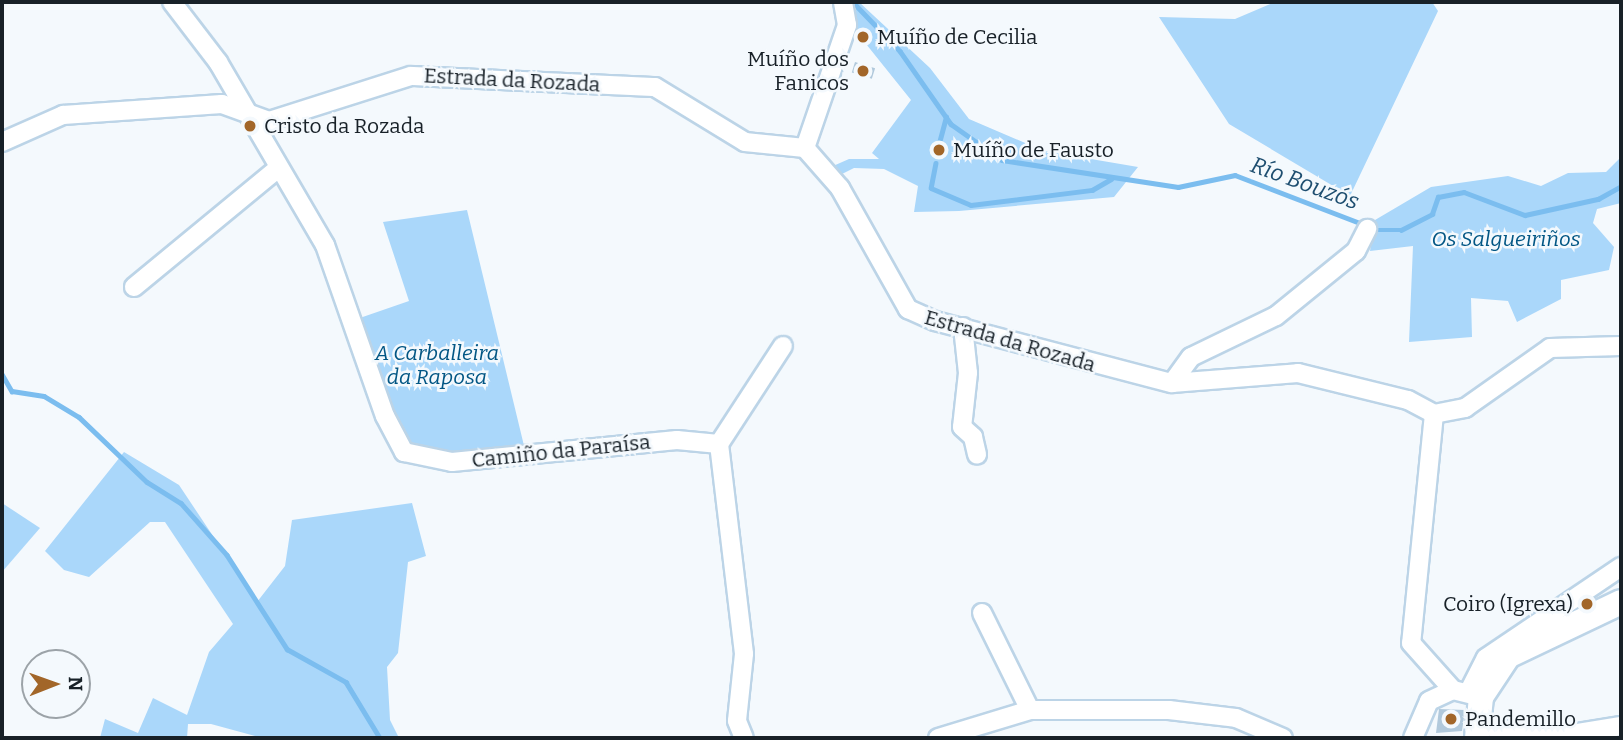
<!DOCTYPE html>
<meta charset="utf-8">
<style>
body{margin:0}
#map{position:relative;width:1623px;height:740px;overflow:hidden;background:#f4f9fd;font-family:Bitter,serif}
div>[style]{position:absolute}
.green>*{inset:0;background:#aad7fa}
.stream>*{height:4.5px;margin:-2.25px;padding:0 2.25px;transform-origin:2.25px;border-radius:2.25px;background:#7bbdef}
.building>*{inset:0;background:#b1c9dc;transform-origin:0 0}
.roads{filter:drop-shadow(2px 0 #bcd4e7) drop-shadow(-2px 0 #bcd4e7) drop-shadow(0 2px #bcd4e7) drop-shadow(0 -2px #bcd4e7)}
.street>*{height:18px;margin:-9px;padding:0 9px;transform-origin:9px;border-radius:9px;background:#fff}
.secondary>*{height:24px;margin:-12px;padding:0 12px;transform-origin:12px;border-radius:12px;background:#fff}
.dots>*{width:19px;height:19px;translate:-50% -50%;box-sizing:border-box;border:4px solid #f4f9fd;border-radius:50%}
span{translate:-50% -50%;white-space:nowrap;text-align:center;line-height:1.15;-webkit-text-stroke:5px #f4f9fd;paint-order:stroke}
.poi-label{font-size:21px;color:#182128}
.left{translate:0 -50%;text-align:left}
.right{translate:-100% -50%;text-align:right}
.street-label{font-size:21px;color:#182128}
.park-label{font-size:21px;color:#025684;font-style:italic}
.water-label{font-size:23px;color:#1e4e70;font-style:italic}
.frame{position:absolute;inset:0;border:4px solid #182128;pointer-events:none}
.north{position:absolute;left:21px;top:649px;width:70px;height:70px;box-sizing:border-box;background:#f4f9fd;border:2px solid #9ca3a8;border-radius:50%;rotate:89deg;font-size:19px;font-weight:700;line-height:28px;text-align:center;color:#182128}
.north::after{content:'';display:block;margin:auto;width:24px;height:32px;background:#a26629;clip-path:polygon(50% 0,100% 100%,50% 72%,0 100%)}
</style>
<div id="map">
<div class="green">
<div style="clip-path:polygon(859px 2px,930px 68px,969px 119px,1044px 151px,1138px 167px,1114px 197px,959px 211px,914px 212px,918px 186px,884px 169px,854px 168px,832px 179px,824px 170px,849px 159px,879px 159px,872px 153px,911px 100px,850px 24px)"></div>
<div style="clip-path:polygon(1275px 2px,1432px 2px,1438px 11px,1350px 196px,1229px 124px,1159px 17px,1235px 19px)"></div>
<div style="clip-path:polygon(1621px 157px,1621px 203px,1597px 209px,1593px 223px,1614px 247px,1609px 270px,1561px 280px,1561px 299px,1517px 322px,1508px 301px,1471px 298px,1472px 337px,1409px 342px,1413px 246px,1370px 251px,1375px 220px,1431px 187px,1508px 176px,1541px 186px,1568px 173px,1606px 172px)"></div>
<div style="clip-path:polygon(467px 210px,526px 454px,452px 462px,404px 452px,354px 320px,409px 301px,383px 222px)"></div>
<div style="clip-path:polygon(124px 452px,179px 485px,257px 602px,285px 566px,292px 520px,412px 503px,426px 556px,408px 562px,398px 653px,387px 667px,390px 720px,399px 738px,262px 738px,211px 724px,188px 724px,187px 738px,100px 738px,105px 719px,138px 733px,153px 698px,187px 715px,209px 652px,233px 624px,165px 522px,150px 522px,89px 577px,64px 570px,45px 551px)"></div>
<div style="clip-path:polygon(2px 503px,40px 528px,2px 572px)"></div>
</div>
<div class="stream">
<div style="left:853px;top:2px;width:68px;rotate:46.2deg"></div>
<div style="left:900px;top:51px;width:89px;rotate:55.1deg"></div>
<div style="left:951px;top:124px;width:62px;rotate:35.2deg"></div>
<div style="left:1002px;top:160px;width:178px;rotate:8.7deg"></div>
<div style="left:1178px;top:187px;width:58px;rotate:-11.9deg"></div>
<div style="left:1235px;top:175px;width:139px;rotate:21deg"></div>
<div style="left:939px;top:143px;width:27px;rotate:-75deg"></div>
<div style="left:936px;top:163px;width:25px;rotate:101deg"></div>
<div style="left:931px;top:188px;width:43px;rotate:23deg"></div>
<div style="left:971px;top:205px;width:122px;rotate:-7.1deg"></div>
<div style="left:1092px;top:190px;width:22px;rotate:-30deg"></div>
<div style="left:1372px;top:230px;width:29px"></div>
<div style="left:1401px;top:230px;width:35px;rotate:-27deg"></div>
<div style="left:1432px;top:214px;width:18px;rotate:-71deg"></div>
<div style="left:1438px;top:197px;width:26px;rotate:-11deg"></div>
<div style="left:1464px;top:192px;width:65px;rotate:20.7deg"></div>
<div style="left:1525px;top:215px;width:75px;rotate:-12.4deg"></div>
<div style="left:1598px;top:199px;width:26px;rotate:-29deg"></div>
<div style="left:2px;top:374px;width:20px;rotate:60deg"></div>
<div style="left:12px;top:391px;width:32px;rotate:9deg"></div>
<div style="left:44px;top:396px;width:41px;rotate:31deg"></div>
<div style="left:79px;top:417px;width:94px;rotate:43.7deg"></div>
<div style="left:147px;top:482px;width:40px;rotate:32deg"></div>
<div style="left:181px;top:503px;width:69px;rotate:48.5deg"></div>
<div style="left:227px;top:555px;width:112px;rotate:57.4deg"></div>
<div style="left:287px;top:649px;width:68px;rotate:29.2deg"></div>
<div style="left:346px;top:682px;width:66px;rotate:58.7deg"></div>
</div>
<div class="building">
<div style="left:855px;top:62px;width:21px;height:11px;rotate:17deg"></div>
<div style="clip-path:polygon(1439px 709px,1465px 710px,1462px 731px,1436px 733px)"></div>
</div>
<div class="roads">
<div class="street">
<div style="left:172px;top:2px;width:76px;rotate:52.5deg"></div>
<div style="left:218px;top:62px;width:212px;rotate:59.7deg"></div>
<div style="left:325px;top:245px;width:181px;rotate:70.7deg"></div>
<div style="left:385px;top:416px;width:41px;rotate:62.2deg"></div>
<div style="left:404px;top:452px;width:49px;rotate:11.8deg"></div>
<div style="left:452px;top:462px;width:226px;rotate:-5.6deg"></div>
<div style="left:677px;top:440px;width:42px;rotate:5.4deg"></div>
<div style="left:2px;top:142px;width:67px;rotate:-23.9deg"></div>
<div style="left:63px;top:115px;width:159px;rotate:-4deg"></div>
<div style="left:222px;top:104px;width:50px;rotate:19.9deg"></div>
<div style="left:269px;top:121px;width:149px;rotate:-17.6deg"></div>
<div style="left:411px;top:76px;width:244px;rotate:2.6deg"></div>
<div style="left:655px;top:87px;width:105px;rotate:31.4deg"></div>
<div style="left:745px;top:142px;width:60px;rotate:5.7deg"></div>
<div style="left:805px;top:148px;width:53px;rotate:48.8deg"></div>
<div style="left:840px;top:188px;width:139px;rotate:60.7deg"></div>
<div style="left:908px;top:309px;width:30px;rotate:24deg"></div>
<div style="left:935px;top:321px;width:245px;rotate:14.7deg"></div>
<div style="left:1172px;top:383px;width:126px;rotate:-4.5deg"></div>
<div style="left:1298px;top:373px;width:113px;rotate:13.8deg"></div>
<div style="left:1408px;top:400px;width:30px;rotate:28deg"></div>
<div style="left:1434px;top:414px;width:230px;rotate:95.7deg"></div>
<div style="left:1411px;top:643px;width:63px;rotate:48.2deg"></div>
<div style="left:1453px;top:690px;width:29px;rotate:14deg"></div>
<div style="left:805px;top:148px;width:130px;rotate:-71.1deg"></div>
<div style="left:847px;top:25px;width:23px;rotate:-100deg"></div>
<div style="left:134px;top:287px;width:184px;rotate:-39.5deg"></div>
<div style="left:963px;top:327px;width:46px;rotate:83.8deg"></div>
<div style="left:968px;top:373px;width:54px;rotate:96.3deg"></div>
<div style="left:962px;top:427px;width:15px;rotate:42deg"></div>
<div style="left:973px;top:437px;width:18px;rotate:77deg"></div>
<div style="left:1172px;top:383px;width:32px;rotate:-54deg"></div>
<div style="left:1191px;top:357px;width:94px;rotate:-25.8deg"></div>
<div style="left:1276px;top:316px;width:103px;rotate:-39.1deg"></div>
<div style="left:1356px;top:251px;width:25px;rotate:-63deg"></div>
<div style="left:1434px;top:414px;width:32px;rotate:-11deg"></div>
<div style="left:1465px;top:408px;width:104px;rotate:-35.2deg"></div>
<div style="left:1550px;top:348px;width:71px;rotate:-1.6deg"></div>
<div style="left:719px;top:444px;width:211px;rotate:83.2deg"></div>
<div style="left:744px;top:654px;width:67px;rotate:96deg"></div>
<div style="left:737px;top:721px;width:18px;rotate:68deg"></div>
<div style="left:719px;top:444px;width:117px;rotate:-56.9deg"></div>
<div style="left:982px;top:613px;width:108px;rotate:63.7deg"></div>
<div style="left:1468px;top:693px;width:39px;rotate:-63deg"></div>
<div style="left:1486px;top:658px;width:163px;rotate:-34deg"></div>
<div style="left:1478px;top:724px;width:66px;rotate:12.2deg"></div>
<div style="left:938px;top:738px;width:96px;rotate:-16.9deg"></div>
<div style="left:1030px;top:710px;width:139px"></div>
<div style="left:1169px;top:710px;width:67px;rotate:6.8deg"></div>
<div style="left:1236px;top:718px;width:51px;rotate:23.1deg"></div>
<div style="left:1413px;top:738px;width:40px;rotate:-66.6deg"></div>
<div style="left:1429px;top:701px;width:26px;rotate:-25deg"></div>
<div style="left:1547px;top:738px;width:75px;rotate:-9.2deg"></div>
</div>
<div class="secondary">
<div style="left:1477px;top:738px;width:41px;rotate:-84.4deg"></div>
<div style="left:1481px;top:697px;width:49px;rotate:-56.6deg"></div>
<div style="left:1508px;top:656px;width:125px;rotate:-25.5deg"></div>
</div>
</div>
<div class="dots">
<div style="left:863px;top:37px;background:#a26629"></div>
<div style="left:863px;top:71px;background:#a26629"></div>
<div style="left:250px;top:126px;background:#a26629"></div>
<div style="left:939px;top:150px;background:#a26629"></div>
<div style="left:1587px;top:604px;background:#a26629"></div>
<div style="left:1451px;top:719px;background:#a26629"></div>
</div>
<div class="poi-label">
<span class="left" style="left:877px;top:37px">Muíño de Cecilia</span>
<span class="right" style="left:849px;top:71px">Muíño dos<br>Fanicos</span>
<span class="left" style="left:264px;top:126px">Cristo da Rozada</span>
<span class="left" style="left:953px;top:150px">Muíño de Fausto</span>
<span class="right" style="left:1573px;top:604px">Coiro (Igrexa)</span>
<span class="left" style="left:1465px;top:719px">Pandemillo</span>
</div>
<div class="street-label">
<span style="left:512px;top:80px;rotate:3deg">Estrada da Rozada</span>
<span style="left:1010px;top:341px;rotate:16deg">Estrada da Rozada</span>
<span style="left:561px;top:451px;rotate:-6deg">Camiño da Paraísa</span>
</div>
<div class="park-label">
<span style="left:1506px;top:239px">Os Salgueiriños</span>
<span style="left:437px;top:365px">A Carballeira<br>da Raposa</span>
</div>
<div class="water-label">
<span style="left:1305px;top:183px;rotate:20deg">Río Bouzós</span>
</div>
<div class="frame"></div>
<div class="north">N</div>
</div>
